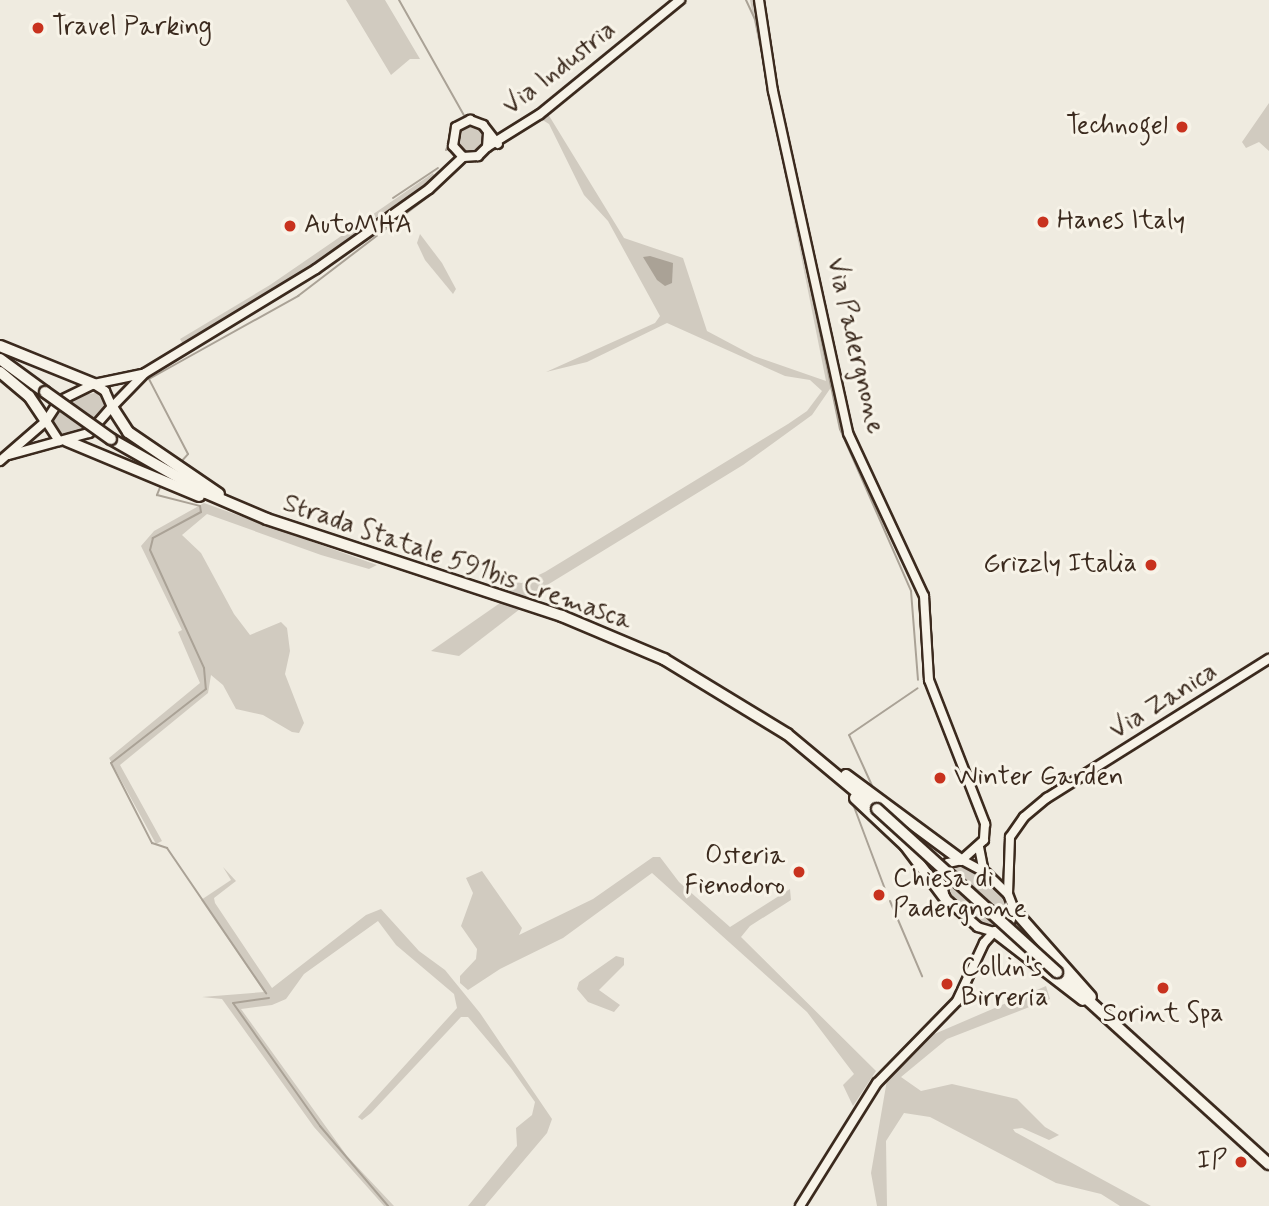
<!DOCTYPE html>
<style>
body{margin:0}
#map{position:relative;width:1269px;height:1206px;overflow:hidden;background:#efebe0;font-family:Mynerve,sans-serif}
div>[style]{position:absolute}
.green>*{inset:0;background:#d1cbc0}
.round{border-radius:50%}
.water>*{inset:0;background:#aaa296}
.stream>*{height:2px;margin:-1px;padding:0 1px;transform-origin:1px;border-radius:1px;background:#aaa296}
.roads{filter:drop-shadow(2px 0 #3b2a1e) drop-shadow(-2px 0 #3b2a1e) drop-shadow(0 2px #3b2a1e) drop-shadow(0 -2px #3b2a1e)}
.secondary>*{height:8px;margin:-4px;padding:0 4px;transform-origin:4px;border-radius:4px;background:#f7f3e8}
.highway>*{height:10px;margin:-5px;padding:0 5px;transform-origin:5px;border-radius:5px;background:#f7f3e8}
.bridges{filter:drop-shadow(2px 0 #3b2a1e) drop-shadow(-2px 0 #3b2a1e) drop-shadow(0 2px #3b2a1e) drop-shadow(0 -2px #3b2a1e)}
.highway-bridge>*{height:10px;margin:-5px;padding:0 5px;transform-origin:5px;border-radius:5px;background:#f7f3e8}
.dots>*{width:19px;height:19px;translate:-50% -50%;box-sizing:border-box;border:4px solid #f7f3e8;border-radius:50%}
span{translate:-50% -50%;white-space:nowrap;text-align:center;line-height:1.15;-webkit-text-stroke:6px #f7f3e8;paint-order:stroke}
.poi-label{font-size:26px;color:#3b2a1e}
.left{translate:0 -50%;text-align:left}
.right{translate:-100% -50%;text-align:right}
.street-label{font-size:26px;color:#3b2a1e}
</style>
<div id="map">
<div class="green">
<div style="clip-path:polygon(346px 0,385px 0,420px 59px,410px 59px,391px 75px)"></div>
<div style="clip-path:polygon(750px 0,755px 0,832px 386px,812px 415px,743px 465px,526px 598px,517px 595px,500px 587px,502px 581px,522px 583px,545px 572px,788px 424px,807px 411px,822px 391px,810px 380px,785px 376px,667px 323px,587px 362px,546px 372px,655px 323px,660px 316px,608px 221px,584px 195px,549px 124px,541px 119px,548px 114px,624px 238px,683px 258px,707px 331px,754px 356px,826px 381px)"></div>
<div style="clip-path:polygon(1269px 103px,1269px 151px,1259px 142px,1246px 148px,1242px 142px)"></div>
<div class="round" style="left:457px;top:126px;width:26px;height:26px"></div>
<div style="clip-path:polygon(433px 173px,436px 179px,421px 191px,317px 267px,184px 346px,180px 339px,270px 285px)"></div>
<div style="clip-path:polygon(420px 234px,442px 263px,456px 289px,453px 294px,425px 260px,417px 243px)"></div>
<div style="clip-path:polygon(101px 392px,106px 405px,94px 421px,76px 432px,56px 434px,50px 423px,55px 411px,76px 396px)"></div>
<div style="clip-path:polygon(204px 503px,377px 565px,369px 569px,321px 555px,207px 514px,182px 535px,201px 553px,234px 614px,250px 635px,281px 622px,287px 628px,290px 651px,285px 674px,304px 723px,299px 733px,292px 732px,263px 715px,236px 709px,223px 685px,211px 675px,208px 693px,120px 765px,162px 841px,156px 844px,109px 758px,200px 683px,178px 632px,182px 630px,141px 546px,154px 531px)"></div>
<div style="clip-path:polygon(500px 603px,520px 609px,459px 656px,431px 651px)"></div>
<div style="clip-path:polygon(653px 857px,660px 857px,679px 882px,730px 927px,790px 889px,791px 900px,750px 926px,741px 937px,876px 1071px,853px 1106px,843px 1085px,854px 1074px,807px 1012px,652px 873px,563px 938px,500px 969px,468px 990px,460px 983px,460px 976px,476px 959px,477px 949px,461px 926px,473px 893px,466px 878px,482px 871px,522px 928px,519px 935px,593px 899px)"></div>
<div style="clip-path:polygon(953px 863px,961px 863px,987px 878px,1007px 898px,1007px 920px,991px 928px,974px 921px,948px 895px,943px 888px,944px 869px)"></div>
<div style="clip-path:polygon(223px 867px,236px 881px,214px 898px,215px 903px,272px 988px,366px 915px,381px 909px,419px 951px,445px 970px,480px 1013px,552px 1119px,547px 1133px,485px 1206px,468px 1206px,517px 1146px,516px 1128px,532px 1115px,535px 1102px,511px 1068px,468px 1017px,461px 1017px,371px 1113px,362px 1120px,358px 1117px,457px 1008px,454px 994px,396px 945px,378px 921px,304px 974px,286px 999px,272px 1005px,241px 1009px,347px 1156px,394px 1206px,384px 1206px,314px 1127px,222px 999px,202px 997px,264px 992px,201px 900px,231px 880px)"></div>
<div style="clip-path:polygon(616px 956px,624px 958px,624px 965px,599px 990px,620px 1005px,614px 1012px,588px 1002px,577px 989px,579px 982px)"></div>
<div style="clip-path:polygon(1046px 986px,1050px 999px,947px 1039px,901px 1077px,921px 1091px,952px 1084px,1017px 1099px,1045px 1127px,1059px 1135px,1049px 1140px,1022px 1128px,1013px 1129px,1015px 1132px,1151px 1206px,1120px 1206px,1101px 1194px,1056px 1183px,930px 1117px,904px 1113px,886px 1141px,887px 1206px,877px 1206px,871px 1173px,887px 1080px,932px 1035px)"></div>
</div>
<div class="water">
<div style="clip-path:polygon(650px 256px,673px 263px,672px 283px,665px 286px,657px 280px,643px 257px)"></div>
</div>
<div class="stream">
<div style="left:399px;top:0;width:134px;rotate:60.6deg"></div>
<div style="left:746px;top:0;width:21px;rotate:65deg"></div>
<div style="left:755px;top:19px;width:419px;rotate:78.3deg"></div>
<div style="left:840px;top:429px;width:177px;rotate:66.3deg"></div>
<div style="left:911px;top:591px;width:89px;rotate:85.5deg"></div>
<div style="left:446px;top:150px;width:4px;rotate:-63deg"></div>
<div style="left:393px;top:198px;width:54px;rotate:-33.7deg"></div>
<div style="left:180px;top:463px;width:12px;rotate:-48deg"></div>
<div style="left:188px;top:454px;width:85px;rotate:-117.5deg"></div>
<div style="left:149px;top:379px;width:171px;rotate:-29.1deg"></div>
<div style="left:298px;top:296px;width:166px;rotate:-37.4deg"></div>
<div style="left:161px;top:485px;width:11px;rotate:112deg"></div>
<div style="left:157px;top:495px;width:44px;rotate:14.3deg"></div>
<div style="left:200px;top:506px;width:6px;rotate:81deg"></div>
<div style="left:201px;top:512px;width:55px;rotate:151.6deg"></div>
<div style="left:153px;top:538px;width:12px;rotate:104deg"></div>
<div style="left:150px;top:550px;width:130px;rotate:65.4deg"></div>
<div style="left:204px;top:668px;width:21px;rotate:85deg"></div>
<div style="left:206px;top:689px;width:120px;rotate:142.1deg"></div>
<div style="left:111px;top:763px;width:90px;rotate:62.9deg"></div>
<div style="left:152px;top:843px;width:16px;rotate:18deg"></div>
<div style="left:167px;top:848px;width:176px;rotate:55.7deg"></div>
<div style="left:874px;top:790px;width:60px;rotate:-114.4deg"></div>
<div style="left:849px;top:735px;width:83px;rotate:-34.3deg"></div>
<div style="left:853px;top:804px;width:94px;rotate:69.4deg"></div>
<div style="left:890px;top:901px;width:82px;rotate:66.9deg"></div>
<div style="left:269px;top:998px;width:36px;rotate:172deg"></div>
<div style="left:233px;top:1003px;width:151px;rotate:54.7deg"></div>
<div style="left:320px;top:1126px;width:105px;rotate:49.6deg"></div>
</div>
<div class="roads">
<div class="secondary">
<div style="left:759px;top:0;width:92px;rotate:81.3deg"></div>
<div style="left:773px;top:91px;width:350px;rotate:77.6deg"></div>
<div style="left:848px;top:433px;width:180px;rotate:65deg"></div>
<div style="left:924px;top:596px;width:84px;rotate:86.6deg"></div>
<div style="left:929px;top:680px;width:155px;rotate:68.7deg"></div>
<div style="left:985px;top:824px;width:16px;rotate:94deg"></div>
<div style="left:984px;top:840px;width:30px;rotate:138deg"></div>
<div style="left:488px;top:133px;width:14px;rotate:94deg"></div>
<div style="left:487px;top:147px;width:13px;rotate:135deg"></div>
<div style="left:478px;top:156px;width:15px;rotate:176deg"></div>
<div style="left:463px;top:157px;width:15px;rotate:-132deg"></div>
<div style="left:453px;top:146px;width:19px;rotate:-81deg"></div>
<div style="left:456px;top:127px;width:16px;rotate:-27deg"></div>
<div style="left:470px;top:120px;width:14px;rotate:21deg"></div>
<div style="left:483px;top:125px;width:24px;rotate:52deg"></div>
<div style="left:487px;top:147px;width:62px;rotate:-31.9deg"></div>
<div style="left:540px;top:114px;width:181px;rotate:-39.2deg"></div>
<div style="left:94px;top:384px;width:49px;rotate:-11.8deg"></div>
<div style="left:112px;top:407px;width:47px;rotate:-45.9deg"></div>
<div style="left:145px;top:373px;width:200px;rotate:-31.3deg"></div>
<div style="left:316px;top:269px;width:138px;rotate:-35.3deg"></div>
<div style="left:429px;top:189px;width:47px;rotate:-43.3deg"></div>
<div style="left:9px;top:455px;width:83px;rotate:-15.4deg"></div>
<div style="left:89px;top:433px;width:35px;rotate:-49deg"></div>
<div style="left:112px;top:407px;width:17px;rotate:-114deg"></div>
<div style="left:105px;top:391px;width:13px;rotate:-148deg"></div>
<div style="left:94px;top:384px;width:39px;rotate:154deg"></div>
<div style="left:59px;top:401px;width:24px;rotate:123deg"></div>
<div style="left:46px;top:421px;width:24px;rotate:57deg"></div>
<div style="left:0;top:461px;width:61px;rotate:-41deg"></div>
<div style="left:979px;top:847px;width:25px;rotate:79deg"></div>
<div style="left:962px;top:860px;width:27px;rotate:28deg"></div>
<div style="left:986px;top:873px;width:30px;rotate:44deg"></div>
<div style="left:1008px;top:894px;width:17px;rotate:69deg"></div>
<div style="left:1014px;top:910px;width:16px;rotate:108deg"></div>
<div style="left:1009px;top:925px;width:17px;rotate:155deg"></div>
<div style="left:994px;top:932px;width:17px;rotate:-163deg"></div>
<div style="left:978px;top:927px;width:44px;rotate:-138.7deg"></div>
<div style="left:945px;top:898px;width:26px;rotate:-103deg"></div>
<div style="left:939px;top:873px;width:13px;rotate:-48deg"></div>
<div style="left:948px;top:863px;width:14px;rotate:-12deg"></div>
<div style="left:1008px;top:894px;width:57px;rotate:-88deg"></div>
<div style="left:1010px;top:837px;width:24px;rotate:-55deg"></div>
<div style="left:1024px;top:817px;width:30px;rotate:-40deg"></div>
<div style="left:1047px;top:798px;width:262px;rotate:-32.1deg"></div>
<div style="left:800px;top:1206px;width:145px;rotate:-58deg"></div>
<div style="left:877px;top:1083px;width:115px;rotate:-45.7deg"></div>
<div style="left:957px;top:1001px;width:64px;rotate:-65deg"></div>
<div style="left:984px;top:943px;width:15px;rotate:-48deg"></div>
</div>
<div class="highway">
<div style="left:0;top:346px;width:101px;rotate:22deg"></div>
<div style="left:0;top:359px;width:56px;rotate:36.3deg"></div>
<div style="left:0;top:372px;width:38px;rotate:40deg"></div>
<div style="left:29px;top:396px;width:30px;rotate:56deg"></div>
<div style="left:112px;top:407px;width:30px;rotate:57deg"></div>
<div style="left:128px;top:432px;width:110px;rotate:34.3deg"></div>
<div style="left:111px;top:439px;width:109px;rotate:29.6deg"></div>
<div style="left:206px;top:493px;width:66px;rotate:23.1deg"></div>
<div style="left:267px;top:519px;width:311px;rotate:18.2deg"></div>
<div style="left:562px;top:616px;width:111px;rotate:22.9deg"></div>
<div style="left:664px;top:659px;width:144px;rotate:31.4deg"></div>
<div style="left:787px;top:734px;width:117px;rotate:39.8deg"></div>
<div style="left:67px;top:441px;width:143px;rotate:22.6deg"></div>
<div style="left:846px;top:775px;width:143px;rotate:36.5deg"></div>
<div style="left:855px;top:798px;width:69px;rotate:43.2deg"></div>
<div style="left:905px;top:845px;width:66px;rotate:53deg"></div>
<div style="left:1014px;top:910px;width:116px;rotate:48.5deg"></div>
<div style="left:995px;top:932px;width:111px;rotate:37.7deg"></div>
<div style="left:1057px;top:972px;width:286px;rotate:42.2deg"></div>
</div>
</div>
<div class="bridges">
<div class="highway-bridge">
<div style="left:45px;top:392px;width:81px;rotate:35.5deg"></div>
<div style="left:877px;top:809px;width:243px;rotate:42.2deg"></div>
</div>
</div>
<div class="dots">
<div style="left:38px;top:28px;background:#c8321e"></div>
<div style="left:1182px;top:127px;background:#c8321e"></div>
<div style="left:1043px;top:222px;background:#c8321e"></div>
<div style="left:290px;top:226px;background:#c8321e"></div>
<div style="left:1151px;top:565px;background:#c8321e"></div>
<div style="left:940px;top:778px;background:#c8321e"></div>
<div style="left:799px;top:872px;background:#c8321e"></div>
<div style="left:879px;top:895px;background:#c8321e"></div>
<div style="left:947px;top:984px;background:#c8321e"></div>
<div style="left:1163px;top:988px;background:#c8321e"></div>
<div style="left:1241px;top:1162px;background:#c8321e"></div>
</div>
<div class="poi-label">
<span class="left" style="left:52px;top:28px">Travel Parking</span>
<span class="right" style="left:1168px;top:127px">Technogel</span>
<span class="left" style="left:1057px;top:222px">Hanes Italy</span>
<span class="left" style="left:304px;top:226px">AutoMHA</span>
<span class="right" style="left:1137px;top:565px">Grizzly Italia</span>
<span class="left" style="left:954px;top:778px">Winter Garden</span>
<span class="right" style="left:785px;top:872px">Osteria<br>Fienodoro</span>
<span class="left" style="left:893px;top:895px">Chiesa di<br>Padergnone</span>
<span class="left" style="left:961px;top:984px">Collin's<br>Birreria</span>
<span style="left:1163px;top:1015px">Sorint Spa</span>
<span class="right" style="left:1227px;top:1162px">IP</span>
</div>
<div class="street-label">
<span style="left:560px;top:69px;rotate:-38deg">Via Industria</span>
<span style="left:854px;top:346px;rotate:77deg">Via Padergnone</span>
<span style="left:457px;top:563px;rotate:19deg">Strada Statale 591bis Cremasca</span>
<span style="left:1164px;top:702px;rotate:-32deg">Via Zanica</span>
</div>
</div>
